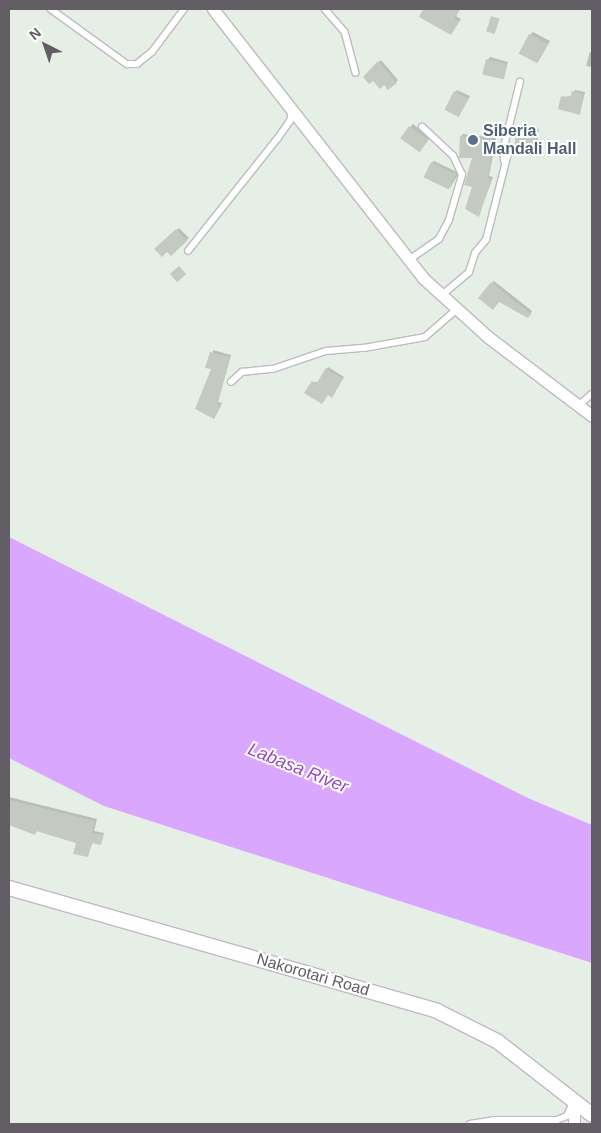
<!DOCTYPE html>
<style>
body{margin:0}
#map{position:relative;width:601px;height:1133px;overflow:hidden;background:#e6efe5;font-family:Helvetica,sans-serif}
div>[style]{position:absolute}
.water>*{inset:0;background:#d9a7fd}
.shadow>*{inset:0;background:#0003}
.building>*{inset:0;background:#c4cac1;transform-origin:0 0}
.roads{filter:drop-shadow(1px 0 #bfbac1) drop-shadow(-1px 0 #bfbac1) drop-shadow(0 1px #bfbac1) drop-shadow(0 -1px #bfbac1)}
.service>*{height:5.5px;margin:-2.75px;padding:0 2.75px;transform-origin:2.75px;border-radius:2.75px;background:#fff}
.minor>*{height:11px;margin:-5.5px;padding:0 5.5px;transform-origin:5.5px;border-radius:5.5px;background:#fff}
.tertiary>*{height:14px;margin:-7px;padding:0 7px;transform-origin:7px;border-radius:7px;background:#fff}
.dots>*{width:14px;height:14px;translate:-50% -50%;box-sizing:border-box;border:2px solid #fff;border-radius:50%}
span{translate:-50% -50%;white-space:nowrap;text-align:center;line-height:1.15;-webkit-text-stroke:4px #fff;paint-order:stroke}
.service-label{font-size:16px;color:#4e5e75;font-weight:700}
.left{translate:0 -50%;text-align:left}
.street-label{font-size:16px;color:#635d65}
.water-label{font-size:18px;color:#9849c1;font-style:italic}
.frame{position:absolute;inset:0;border:10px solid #635d65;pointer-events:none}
.north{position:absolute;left:20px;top:20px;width:50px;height:50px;-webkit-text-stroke:4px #fff;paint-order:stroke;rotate:319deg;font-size:14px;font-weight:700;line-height:20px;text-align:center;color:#635d65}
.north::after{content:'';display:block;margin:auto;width:18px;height:22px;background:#635d65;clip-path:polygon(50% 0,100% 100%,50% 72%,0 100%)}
</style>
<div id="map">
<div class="water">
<div style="clip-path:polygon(9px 537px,528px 798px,592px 825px,592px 963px,104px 806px,9px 758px)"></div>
</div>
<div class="shadow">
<div style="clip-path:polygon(425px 9px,460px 9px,456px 16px,461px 19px,451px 33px,420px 16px)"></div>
<div style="clip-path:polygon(533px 32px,550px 41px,538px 62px,530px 35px)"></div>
<div style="clip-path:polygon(590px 52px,592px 52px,592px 67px,586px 66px)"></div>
<div style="clip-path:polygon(490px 57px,508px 62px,502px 79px,488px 60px)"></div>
<div style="clip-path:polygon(381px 60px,398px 80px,389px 88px,384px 83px,364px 77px)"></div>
<div style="clip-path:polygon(457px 90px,470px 96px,459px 116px,455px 92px)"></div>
<div style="clip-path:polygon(575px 90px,585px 92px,580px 113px,562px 97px,572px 96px)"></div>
<div style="clip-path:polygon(413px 124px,430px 137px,421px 149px,401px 138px)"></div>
<div style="clip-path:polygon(518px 128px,539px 129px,536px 150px,516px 131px)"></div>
<div style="clip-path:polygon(463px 134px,496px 138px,489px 176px,493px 177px,479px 215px,473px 186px,473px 157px,461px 136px)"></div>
<div style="clip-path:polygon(434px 161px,459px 173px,450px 188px,432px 163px)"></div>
<div style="clip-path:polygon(179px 228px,189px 238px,171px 255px,167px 251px,156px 249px)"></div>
<div style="clip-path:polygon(494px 281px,532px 311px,530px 315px,492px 283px)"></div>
<div style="clip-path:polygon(213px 350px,231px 355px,218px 402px,222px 403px,214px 418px)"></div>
<div style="clip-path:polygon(328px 367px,344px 377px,331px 396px,313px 382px,318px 382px)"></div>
<div style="clip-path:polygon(9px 797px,97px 819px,94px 831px,104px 833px,102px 841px,93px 842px,87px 856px,77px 843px,37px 830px,35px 834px,9px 823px)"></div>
</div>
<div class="building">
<div style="clip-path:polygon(423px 9px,460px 9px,454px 19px,459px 22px,451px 35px,419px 17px)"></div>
<div style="left:491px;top:16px;width:9px;height:16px;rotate:18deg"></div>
<div style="left:529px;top:34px;width:21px;height:22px;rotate:28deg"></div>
<div style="left:486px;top:59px;width:22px;height:16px;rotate:13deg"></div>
<div style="clip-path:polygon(378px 61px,397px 83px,388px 90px,384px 85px,380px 89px,373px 81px,369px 84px,363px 77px)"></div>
<div style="left:454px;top:91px;width:16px;height:21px;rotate:27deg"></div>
<div style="clip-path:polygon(572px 91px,583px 94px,580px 115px,558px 109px,561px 96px,570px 98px)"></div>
<div style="left:409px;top:126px;width:24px;height:15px;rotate:36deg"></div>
<div style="left:515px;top:130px;width:22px;height:21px"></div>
<div style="clip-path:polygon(460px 136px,494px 140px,488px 178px,491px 179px,479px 217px,465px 209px,472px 187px,464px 185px,472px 158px,459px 158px)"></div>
<div style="left:431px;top:162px;width:28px;height:17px;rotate:26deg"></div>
<div style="clip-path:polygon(176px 229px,187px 241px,171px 256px,167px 252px,162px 257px,154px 249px)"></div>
<div style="left:179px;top:266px;width:11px;height:12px;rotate:49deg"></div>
<div style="clip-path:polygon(491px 282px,531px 314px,528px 318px,499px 302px,493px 310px,478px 298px)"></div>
<div style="clip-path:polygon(210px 352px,230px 357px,217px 404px,221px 406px,214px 419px,195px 409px,211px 369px,205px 368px)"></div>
<div style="clip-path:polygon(326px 368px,343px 379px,332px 398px,328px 395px,322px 404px,304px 393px,312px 381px,316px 384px)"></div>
<div style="clip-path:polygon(9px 800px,95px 821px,92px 833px,103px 835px,101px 845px,92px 843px,88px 857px,73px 854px,76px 843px,36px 831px,35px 835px,9px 825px)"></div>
</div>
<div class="roads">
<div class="service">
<div style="left:51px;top:9px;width:94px;rotate:35.9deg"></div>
<div style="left:127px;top:64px;width:10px"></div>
<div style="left:137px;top:64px;width:19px;rotate:-39deg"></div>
<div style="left:152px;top:52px;width:54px;rotate:-53.3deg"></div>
<div style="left:325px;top:9px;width:30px;rotate:49deg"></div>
<div style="left:345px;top:32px;width:42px;rotate:75deg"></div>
<div style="left:504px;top:161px;width:10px;rotate:-96deg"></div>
<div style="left:503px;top:151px;width:71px;rotate:-76.2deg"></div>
<div style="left:188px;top:251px;width:144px;rotate:-51.5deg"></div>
<div style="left:278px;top:138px;width:21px;rotate:-55deg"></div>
<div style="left:290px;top:121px;width:9px;rotate:-77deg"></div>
<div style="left:409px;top:260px;width:37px;rotate:-35deg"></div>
<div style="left:439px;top:239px;width:21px;rotate:-62deg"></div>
<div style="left:449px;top:220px;width:47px;rotate:-73.9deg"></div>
<div style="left:462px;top:175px;width:21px;rotate:-115deg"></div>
<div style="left:453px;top:156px;width:42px;rotate:-136.9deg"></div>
<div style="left:442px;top:295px;width:35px;rotate:-40deg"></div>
<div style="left:469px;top:272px;width:20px;rotate:-72deg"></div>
<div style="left:475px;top:253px;width:17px;rotate:-50deg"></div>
<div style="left:486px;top:240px;width:89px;rotate:-75.7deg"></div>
<div style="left:231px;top:382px;width:15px;rotate:-42deg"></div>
<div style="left:242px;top:372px;width:31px;rotate:-6deg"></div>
<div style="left:273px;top:369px;width:56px;rotate:-18.8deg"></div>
<div style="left:326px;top:351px;width:38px;rotate:-5deg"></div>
<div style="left:364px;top:348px;width:62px;rotate:-10.2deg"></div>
<div style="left:425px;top:337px;width:40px;rotate:-41deg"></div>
<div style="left:578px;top:406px;width:18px;rotate:-41deg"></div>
<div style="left:470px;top:1124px;width:25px;rotate:-9deg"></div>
<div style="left:495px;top:1120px;width:62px"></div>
<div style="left:557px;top:1120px;width:11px;rotate:-22deg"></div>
<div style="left:567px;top:1116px;width:10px;rotate:-66deg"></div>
</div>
<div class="minor">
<div style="left:213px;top:9px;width:341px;rotate:52deg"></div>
<div style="left:423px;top:278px;width:88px;rotate:42.2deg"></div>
<div style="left:488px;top:337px;width:131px;rotate:37.2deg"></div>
<div style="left:574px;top:1124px;width:24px;rotate:-90deg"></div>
</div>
<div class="tertiary">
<div style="left:9px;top:888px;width:445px;rotate:16deg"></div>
<div style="left:437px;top:1011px;width:67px;rotate:26.6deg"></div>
<div style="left:497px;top:1041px;width:120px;rotate:37.9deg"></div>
</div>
</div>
<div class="dots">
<div style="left:473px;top:140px;background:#5c6f8a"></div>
</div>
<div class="service-label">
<span class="left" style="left:483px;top:140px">Siberia<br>Mandali Hall</span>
</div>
<div class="street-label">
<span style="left:313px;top:975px;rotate:16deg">Nakorotari Road</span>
</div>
<div class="water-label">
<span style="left:298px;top:768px;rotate:22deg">Labasa River</span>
</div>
<div class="frame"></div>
<div class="north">N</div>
</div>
